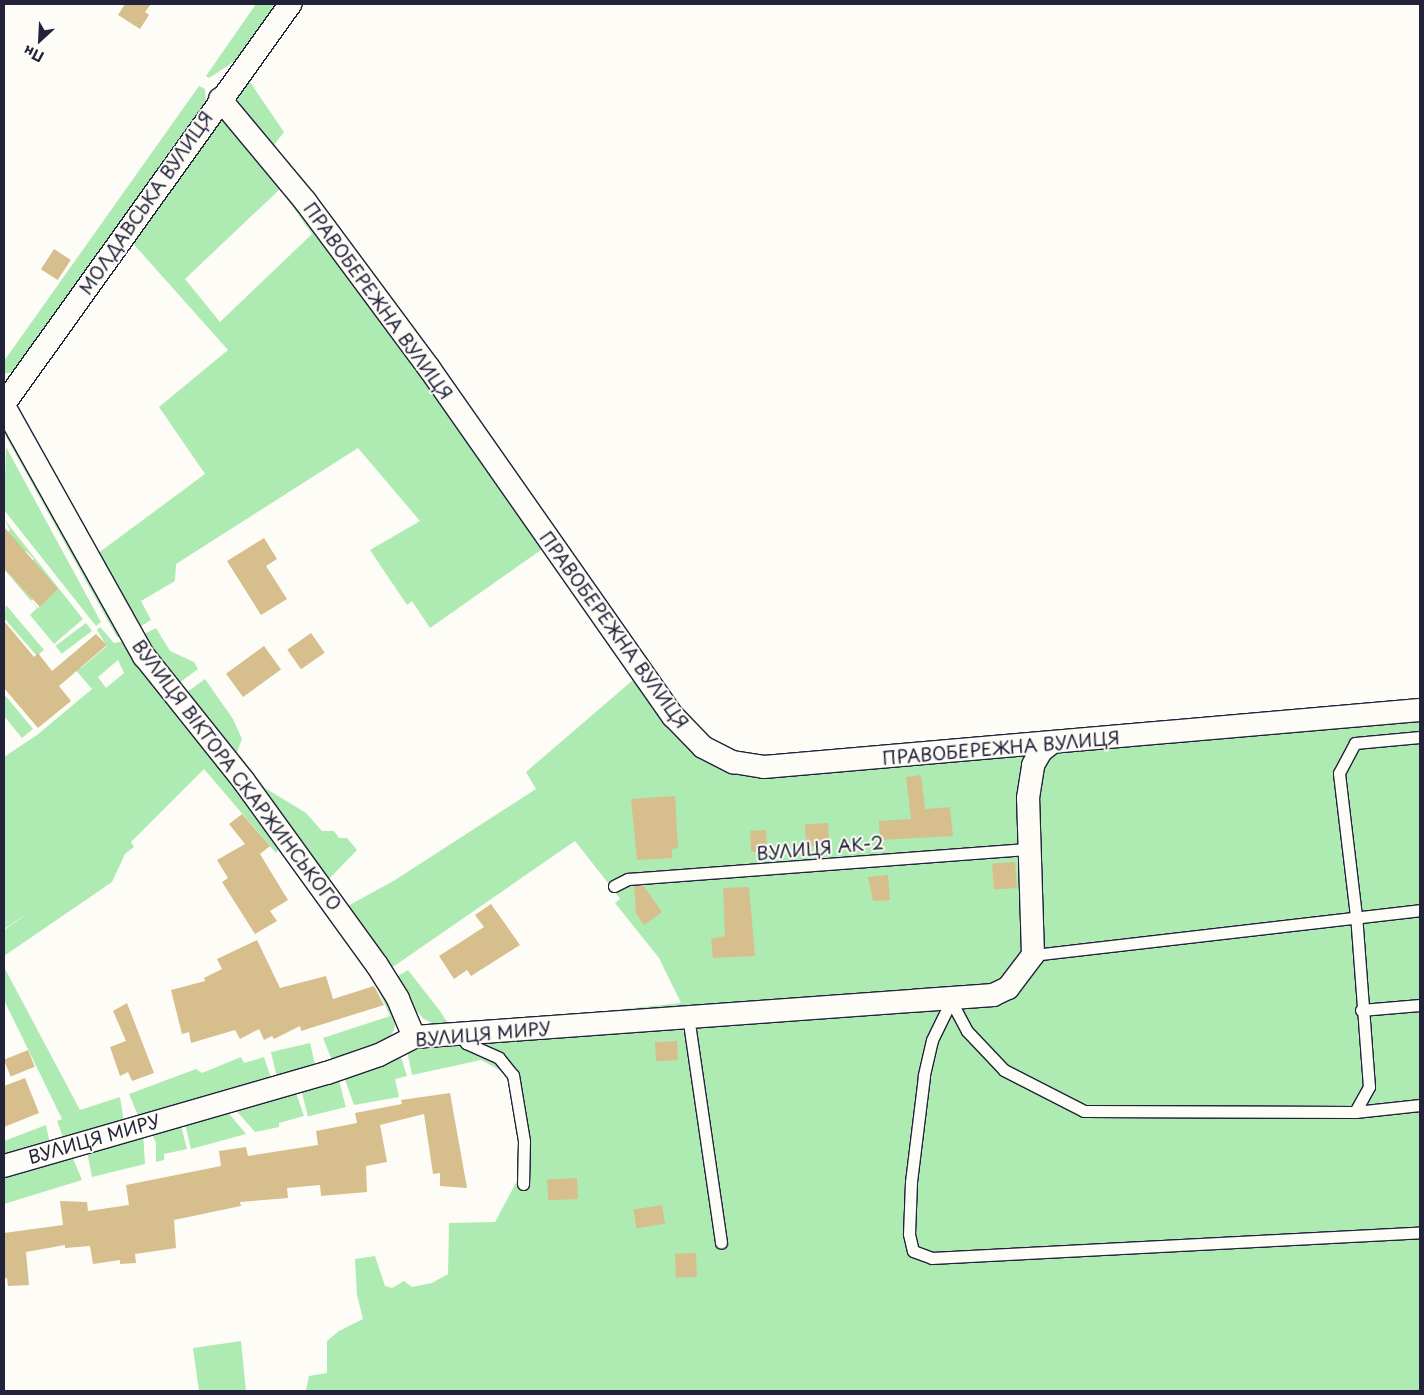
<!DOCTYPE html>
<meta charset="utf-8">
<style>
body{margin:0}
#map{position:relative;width:1424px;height:1395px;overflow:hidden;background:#fdfcf7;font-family:"Playpen Sans",sans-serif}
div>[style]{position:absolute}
.green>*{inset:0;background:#aeebb2;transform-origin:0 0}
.building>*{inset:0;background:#d7be8d;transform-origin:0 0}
.roads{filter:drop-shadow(1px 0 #22223b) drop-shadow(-1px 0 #22223b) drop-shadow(0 1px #22223b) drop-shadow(0 -1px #22223b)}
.lane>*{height:11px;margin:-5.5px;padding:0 5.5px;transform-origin:5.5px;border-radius:5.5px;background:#fdfcf7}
.street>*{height:22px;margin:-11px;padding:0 11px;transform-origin:11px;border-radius:11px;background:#fdfcf7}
span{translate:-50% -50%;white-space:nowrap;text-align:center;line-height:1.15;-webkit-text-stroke:4px #fdfcf7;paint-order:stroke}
.street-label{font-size:18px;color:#22223b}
.frame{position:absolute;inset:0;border:5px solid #22223b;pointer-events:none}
.north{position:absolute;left:15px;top:15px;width:50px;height:50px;-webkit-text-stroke:4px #fdfcf7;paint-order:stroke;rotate:205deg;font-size:14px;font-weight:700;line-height:20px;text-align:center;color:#22223b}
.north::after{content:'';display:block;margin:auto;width:18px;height:22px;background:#22223b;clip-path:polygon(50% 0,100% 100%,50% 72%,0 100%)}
</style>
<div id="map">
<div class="green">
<div style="clip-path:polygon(256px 4px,278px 4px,238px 59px,209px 78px,206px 76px)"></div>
<div style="clip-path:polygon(297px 4px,304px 4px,250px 82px,284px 132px,270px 150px,235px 109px,235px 87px)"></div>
<div style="clip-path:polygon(199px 86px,205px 89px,206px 105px,16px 371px,4px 374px,4px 361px)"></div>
<div style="clip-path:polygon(evenodd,227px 118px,234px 119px,548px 545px,430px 628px,412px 601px,407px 605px,370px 550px,420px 521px,358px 448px,176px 564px,175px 581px,141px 601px,151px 620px,138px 628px,97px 554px,205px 474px,159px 407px,228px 350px,129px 239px,217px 119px,227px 118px,280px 189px,312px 234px,220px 322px,185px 279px,280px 189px)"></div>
<div style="clip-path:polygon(5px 435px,10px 436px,123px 637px,117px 637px)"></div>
<div style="clip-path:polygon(6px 447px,95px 611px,101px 622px,96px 626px,4px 510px)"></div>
<div style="clip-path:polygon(evenodd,4px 519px,83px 619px,54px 644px,30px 615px,37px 608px,4px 569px,4px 535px,10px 530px,4px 519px,26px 551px,34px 559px,13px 579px,6px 571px,26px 551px,4px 519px,50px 582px,57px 589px,38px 608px,31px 601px,50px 582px)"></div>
<div style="clip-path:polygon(6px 605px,44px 650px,39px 654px,36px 655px,4px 618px)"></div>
<div style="left:86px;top:623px;width:10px;height:38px;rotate:53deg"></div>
<div style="clip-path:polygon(evenodd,100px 627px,114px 643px,125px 641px,275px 835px,272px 840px,278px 850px,276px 853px,204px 769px,131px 842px,134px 847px,125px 854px,112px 882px,4px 956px,4px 930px,31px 911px,4px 929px,4px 757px,37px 735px,92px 689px,67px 660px,71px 657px,81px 668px,107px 646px,97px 630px,100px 627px,118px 660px,124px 673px,106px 688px,98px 677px,118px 660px)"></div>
<div style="clip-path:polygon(156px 628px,170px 651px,194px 662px,198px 669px,175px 686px,142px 635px)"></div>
<div style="clip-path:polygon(640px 674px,713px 757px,1038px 748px,1022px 845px,624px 875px,608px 883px,575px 841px,387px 971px,183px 695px,205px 679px,233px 719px,242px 739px,237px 752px,265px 788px,306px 813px,322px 831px,334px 831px,339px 838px,347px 838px,357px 850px,327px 881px,346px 907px,395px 880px,536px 789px,526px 772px)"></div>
<div style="clip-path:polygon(4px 694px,33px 729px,22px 738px,4px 716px)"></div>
<div style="clip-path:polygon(1420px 715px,1420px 1391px,297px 1391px,306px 1390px,309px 1376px,327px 1373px,327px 1341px,339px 1331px,363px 1319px,357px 1295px,355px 1259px,375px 1256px,385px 1286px,392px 1288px,404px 1281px,412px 1287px,432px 1283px,448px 1274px,449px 1223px,495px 1222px,519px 1177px,520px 1138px,516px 1133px,507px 1074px,481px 1060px,412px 1075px,407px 1051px,422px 1046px,457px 1043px,488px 1056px,517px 1077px,474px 1043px,681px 1024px,690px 1050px,725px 1246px,695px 1022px,1023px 985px,1036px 771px,1058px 748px)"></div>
<div style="clip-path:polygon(1018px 852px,1030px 941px,1002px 987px,521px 1020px,681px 1003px,659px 958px,615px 903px,620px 899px,614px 890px,630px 881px)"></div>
<div style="clip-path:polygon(4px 967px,80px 1110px,120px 1097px,124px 1122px,64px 1140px,57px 1121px,62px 1119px,4px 1000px)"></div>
<div style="clip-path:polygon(368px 967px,374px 971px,394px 1017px,395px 1027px,390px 1038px,333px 1063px,323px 1038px,390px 1016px)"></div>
<div style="clip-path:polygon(408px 970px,440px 1011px,449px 1025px,438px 1026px,424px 1019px,412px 1006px,393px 979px)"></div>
<div style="left:310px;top:1043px;width:27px;height:40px;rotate:77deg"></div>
<div style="clip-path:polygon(400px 1054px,407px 1076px,395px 1079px,399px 1097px,354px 1105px,343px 1074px)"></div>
<div style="clip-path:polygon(241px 1057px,244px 1063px,264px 1057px,272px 1081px,139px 1118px,129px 1094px,196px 1069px,202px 1073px)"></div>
<div style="left:338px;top:1076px;width:32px;height:39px;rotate:76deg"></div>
<div style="clip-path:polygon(295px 1090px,304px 1116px,279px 1123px,279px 1127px,255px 1132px,233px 1107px)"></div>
<div style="clip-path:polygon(225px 1109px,246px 1134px,191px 1149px,184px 1120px)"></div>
<div style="clip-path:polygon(180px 1122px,187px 1149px,164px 1154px,164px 1160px,156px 1162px,156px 1143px,150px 1130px)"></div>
<div style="clip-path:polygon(46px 1125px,50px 1144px,4px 1158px,4px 1141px)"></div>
<div style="clip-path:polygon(143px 1132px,145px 1164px,92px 1177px,87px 1152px)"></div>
<div style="clip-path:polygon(72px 1156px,82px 1180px,4px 1204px,4px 1173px)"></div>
<div style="clip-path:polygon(241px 1341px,246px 1391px,199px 1391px,193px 1348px)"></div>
</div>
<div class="building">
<div style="clip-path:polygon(125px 4px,151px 4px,145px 12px,149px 15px,140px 29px,118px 15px)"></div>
<div style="left:54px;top:249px;width:20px;height:24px;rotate:33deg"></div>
<div style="clip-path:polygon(4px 527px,58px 589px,40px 607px,4px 569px)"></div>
<div style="clip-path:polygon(264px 538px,277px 559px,266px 566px,287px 599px,261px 615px,227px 561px)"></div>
<div style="clip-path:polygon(4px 621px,34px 657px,38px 653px,52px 671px,96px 634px,107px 645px,59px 686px,71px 701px,38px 728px,4px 688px)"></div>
<div style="left:311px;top:633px;width:24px;height:29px;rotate:55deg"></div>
<div style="left:264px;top:646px;width:29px;height:47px;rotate:54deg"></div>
<div style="clip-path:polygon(921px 775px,925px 809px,950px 807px,953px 836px,880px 840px,879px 821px,911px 819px,906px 777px)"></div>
<div style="clip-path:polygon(675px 796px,678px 848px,672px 849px,672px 858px,637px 860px,631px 799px)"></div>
<div style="clip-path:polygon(242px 814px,270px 846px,260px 854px,288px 900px,270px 911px,277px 921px,255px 934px,222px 882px,228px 878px,217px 860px,245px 844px,229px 824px)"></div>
<div style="left:828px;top:823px;width:22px;height:23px;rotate:87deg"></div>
<div style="left:766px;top:830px;width:21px;height:16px;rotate:87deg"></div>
<div style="left:1015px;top:862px;width:26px;height:23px;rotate:86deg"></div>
<div style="clip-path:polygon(888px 875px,890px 900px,873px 901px,868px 877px)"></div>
<div style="clip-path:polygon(643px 885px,662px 912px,644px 925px,636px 913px,634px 886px)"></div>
<div style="clip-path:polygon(749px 887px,755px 956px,713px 958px,711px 939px,725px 936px,723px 888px)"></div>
<div style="clip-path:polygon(491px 904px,520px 945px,471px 976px,467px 970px,454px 979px,439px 956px,484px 927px,475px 915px)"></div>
<div style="clip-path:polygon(257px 940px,280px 988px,326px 976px,333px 999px,374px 986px,384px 1005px,301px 1031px,300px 1026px,274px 1039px,272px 1036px,264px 1040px,259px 1029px,240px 1039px,235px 1030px,191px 1043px,189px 1032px,182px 1034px,171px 990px,205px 981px,204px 978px,222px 969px,217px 959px)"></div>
<div style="clip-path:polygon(127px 1003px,154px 1073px,132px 1081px,128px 1072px,120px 1076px,110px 1047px,126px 1041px,113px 1011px)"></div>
<div style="left:677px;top:1041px;width:19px;height:22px;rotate:87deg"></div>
<div style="left:28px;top:1050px;width:18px;height:26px;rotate:68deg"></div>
<div style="clip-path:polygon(25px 1078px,39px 1113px,4px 1127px,4px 1086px)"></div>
<div style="clip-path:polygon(450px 1093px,467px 1188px,440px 1186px,440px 1173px,433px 1174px,424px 1114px,380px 1125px,387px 1162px,366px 1166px,367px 1192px,321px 1196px,320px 1185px,287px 1188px,288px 1198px,240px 1202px,241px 1206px,174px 1220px,176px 1248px,135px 1254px,136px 1263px,120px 1264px,120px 1260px,93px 1264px,90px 1246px,65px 1248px,65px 1245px,26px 1252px,29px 1285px,8px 1286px,7px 1278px,4px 1279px,4px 1233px,63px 1225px,60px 1201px,87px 1202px,88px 1211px,129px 1205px,126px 1185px,221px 1166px,219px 1151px,246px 1147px,248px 1156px,318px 1145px,316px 1131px,357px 1123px,355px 1113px,402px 1104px,401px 1100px)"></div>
<div style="left:577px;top:1178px;width:21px;height:30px;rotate:87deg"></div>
<div style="left:662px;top:1205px;width:19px;height:29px;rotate:81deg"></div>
<div style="left:696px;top:1253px;width:24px;height:21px;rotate:88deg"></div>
</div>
<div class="roads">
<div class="lane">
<div style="left:614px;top:886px;width:16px;rotate:-27deg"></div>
<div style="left:628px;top:879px;width:403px;rotate:-4.3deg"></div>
<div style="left:1033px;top:955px;width:390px;rotate:-6.6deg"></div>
<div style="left:1361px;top:1010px;width:59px;rotate:-4.8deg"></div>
<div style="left:688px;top:1016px;width:229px;rotate:81.7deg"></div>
<div style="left:461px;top:1036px;width:9px;rotate:54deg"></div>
<div style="left:466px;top:1043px;width:36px;rotate:24deg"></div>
<div style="left:499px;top:1058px;width:22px;rotate:51deg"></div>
<div style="left:513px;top:1075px;width:67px;rotate:80.5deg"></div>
<div style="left:524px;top:1141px;width:43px;rotate:91.3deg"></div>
<div style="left:1420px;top:1105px;width:65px;rotate:173.9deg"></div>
<div style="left:1355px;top:1112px;width:271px;rotate:-179.8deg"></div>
<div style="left:1084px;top:1111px;width:90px;rotate:-152.9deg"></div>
<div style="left:1004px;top:1070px;width:54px;rotate:-133.5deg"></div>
<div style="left:967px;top:1031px;width:34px;rotate:-118deg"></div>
<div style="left:951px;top:1001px;width:43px;rotate:116deg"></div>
<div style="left:932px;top:1040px;width:37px;rotate:103deg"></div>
<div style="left:924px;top:1076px;width:107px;rotate:97deg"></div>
<div style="left:911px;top:1182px;width:52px;rotate:92.2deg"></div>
<div style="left:909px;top:1234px;width:17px;rotate:77deg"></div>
<div style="left:913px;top:1251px;width:20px;rotate:20deg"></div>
<div style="left:932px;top:1258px;width:489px;rotate:-3deg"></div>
<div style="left:1355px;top:1112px;width:29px;rotate:-61deg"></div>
<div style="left:1369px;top:1087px;width:171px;rotate:-94.3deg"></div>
<div style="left:1356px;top:916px;width:144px;rotate:-96.8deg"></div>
<div style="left:1339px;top:773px;width:34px;rotate:-62deg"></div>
<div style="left:1355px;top:743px;width:65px;rotate:-5.3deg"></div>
</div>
<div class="street">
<div style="left:220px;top:99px;width:133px;rotate:50.2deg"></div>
<div style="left:305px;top:201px;width:208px;rotate:53.4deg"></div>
<div style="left:429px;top:368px;width:425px;rotate:55deg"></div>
<div style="left:673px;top:716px;width:43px;rotate:45.9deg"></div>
<div style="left:703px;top:747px;width:34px;rotate:27deg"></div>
<div style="left:733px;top:762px;width:31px;rotate:9deg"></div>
<div style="left:764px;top:767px;width:658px;rotate:-4.97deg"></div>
<div style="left:4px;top:404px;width:492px;rotate:-54.4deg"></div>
<div style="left:4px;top:406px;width:287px;rotate:60.8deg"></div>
<div style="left:144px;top:656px;width:159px;rotate:51.4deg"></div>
<div style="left:243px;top:780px;width:228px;rotate:54.1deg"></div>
<div style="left:377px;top:965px;width:40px;rotate:58deg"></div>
<div style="left:398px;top:999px;width:41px;rotate:67.2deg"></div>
<div style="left:4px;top:1166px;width:336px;rotate:-16.1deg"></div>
<div style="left:327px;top:1073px;width:55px;rotate:-19.1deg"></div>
<div style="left:379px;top:1055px;width:39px;rotate:-27deg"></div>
<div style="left:414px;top:1037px;width:581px;rotate:-4.15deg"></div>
<div style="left:993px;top:995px;width:17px;rotate:-25deg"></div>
<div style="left:1008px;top:988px;width:41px;rotate:-52.9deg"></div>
<div style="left:1033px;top:955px;width:157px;rotate:-91.8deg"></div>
<div style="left:1028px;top:798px;width:33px;rotate:-81deg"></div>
<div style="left:1033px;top:765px;width:16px;rotate:-60deg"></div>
<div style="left:1041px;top:751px;width:11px;rotate:-38deg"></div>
</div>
</div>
<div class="street-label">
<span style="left:146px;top:203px;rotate:-55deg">МОЛДАВСЬКА ВУЛИЦЯ</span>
<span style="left:378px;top:301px;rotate:54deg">ПРАВОБЕРЕЖНА ВУЛИЦЯ</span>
<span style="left:614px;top:630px;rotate:54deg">ПРАВОБЕРЕЖНА ВУЛИЦЯ</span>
<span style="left:1001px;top:748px;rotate:-5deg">ПРАВОБЕРЕЖНА ВУЛИЦЯ</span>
<span style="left:237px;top:775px;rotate:53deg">ВУЛИЦЯ ВІКТОРА СКАРЖИНСЬКОГО</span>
<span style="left:820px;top:848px;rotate:-5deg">ВУЛИЦЯ АК-2</span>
<span style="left:483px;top:1034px;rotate:-5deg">ВУЛИЦЯ МИРУ</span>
<span style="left:94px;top:1139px;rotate:-16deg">ВУЛИЦЯ МИРУ</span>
</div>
<div class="frame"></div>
<div class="north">Пн</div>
</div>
